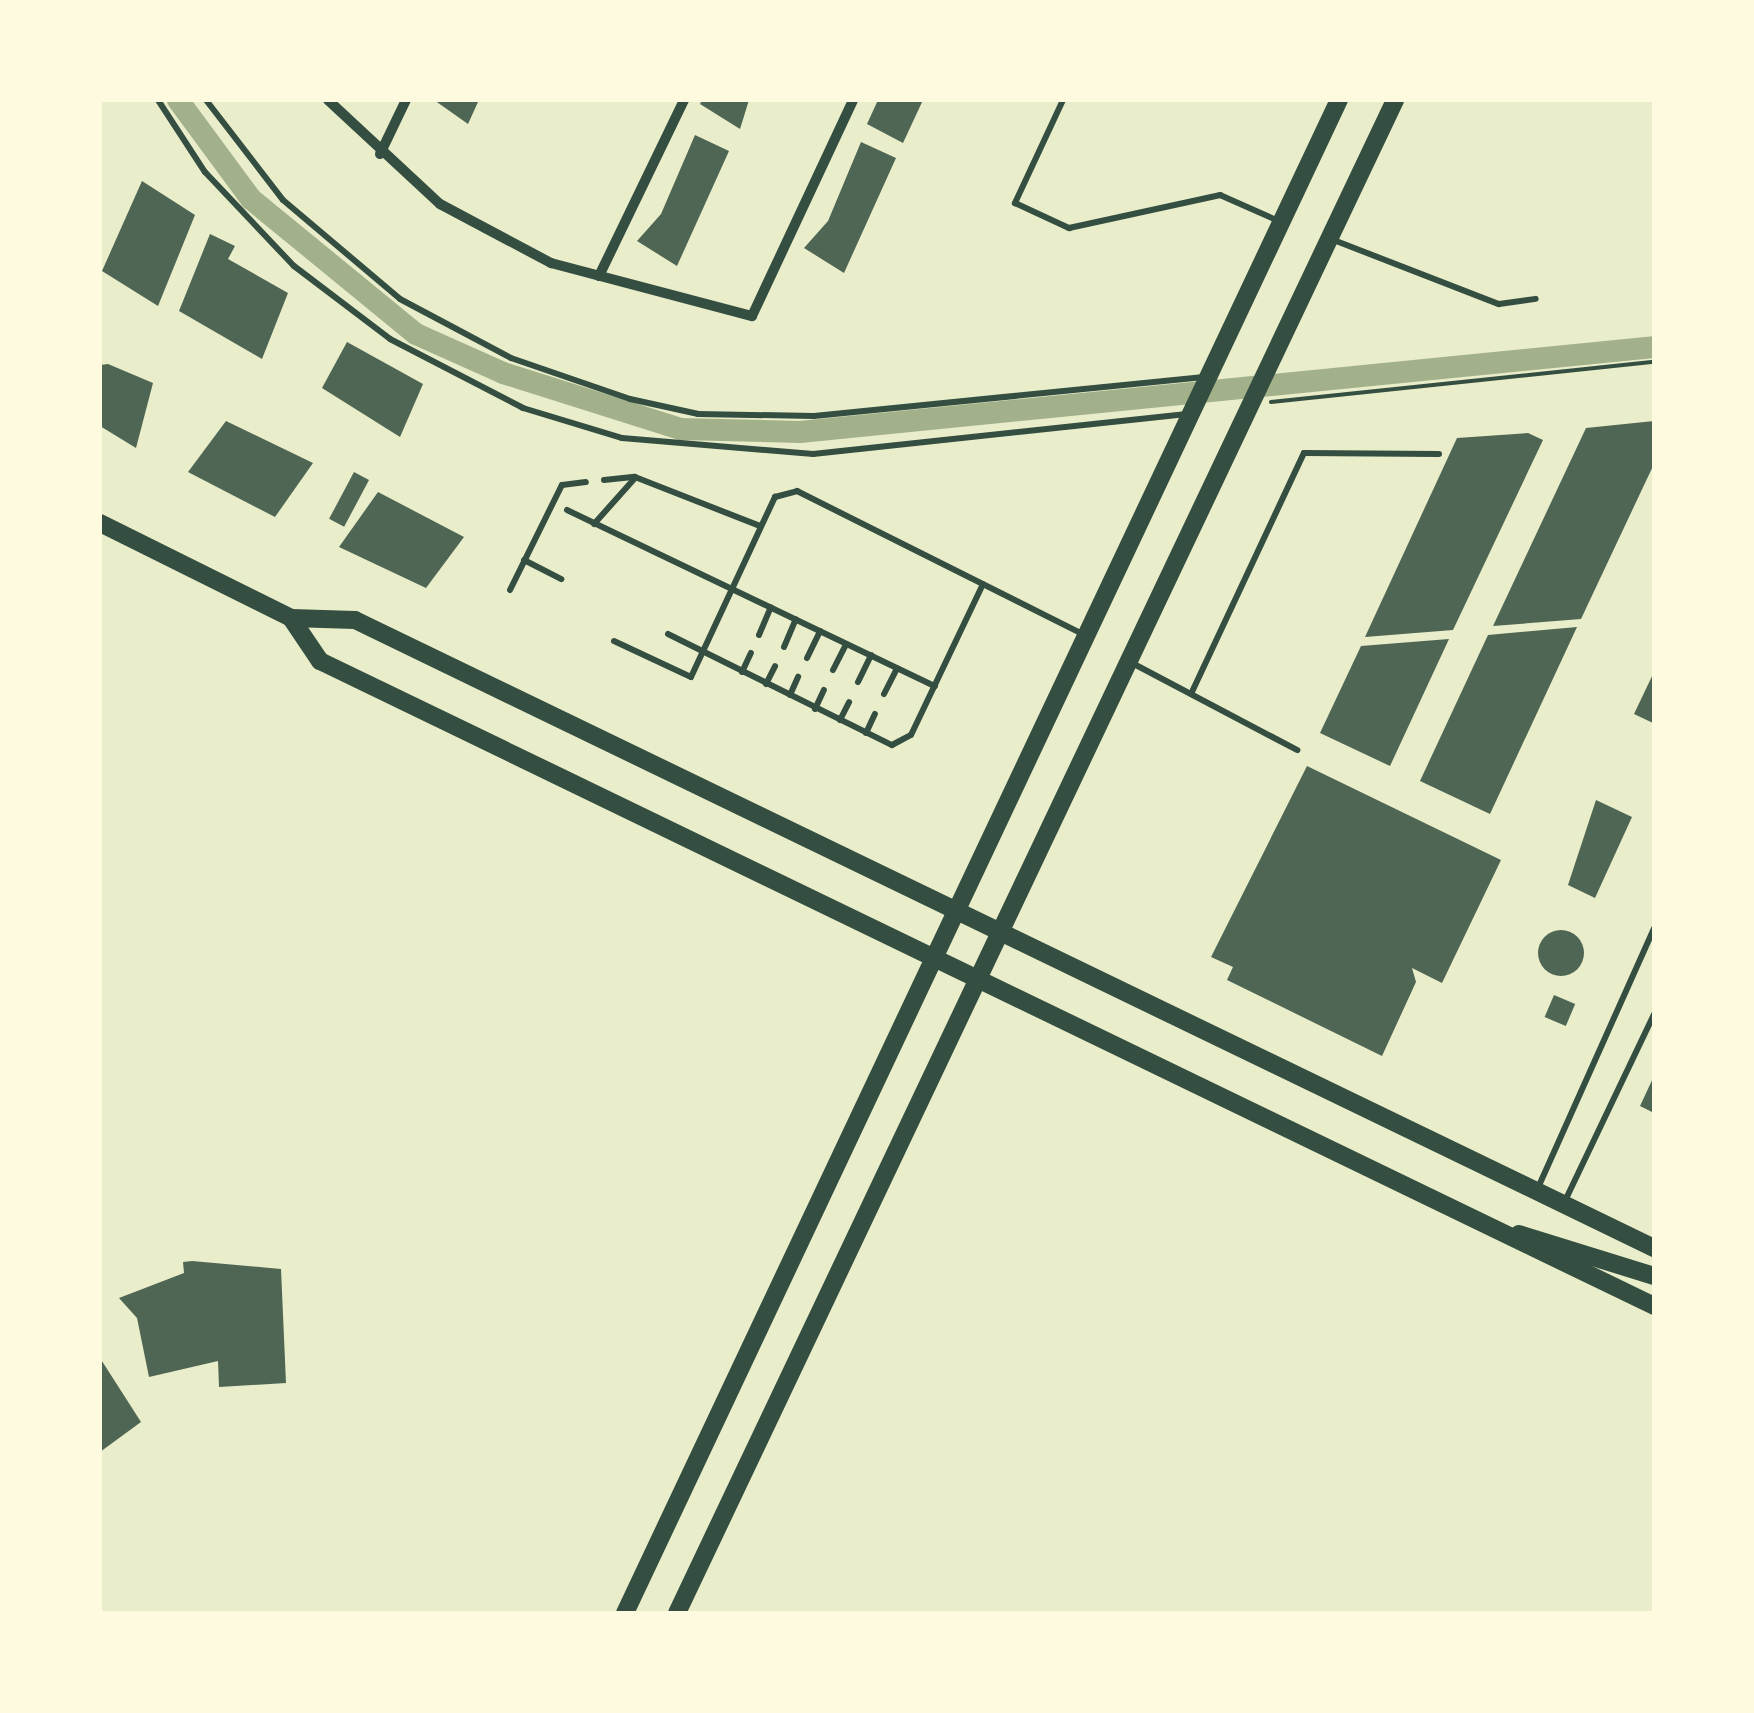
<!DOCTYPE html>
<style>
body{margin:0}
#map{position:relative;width:1754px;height:1713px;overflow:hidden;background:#e9edc9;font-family:"PT Sans",sans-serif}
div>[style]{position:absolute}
.canal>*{height:22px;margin:-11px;padding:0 11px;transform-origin:11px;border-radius:11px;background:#a3b18a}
.building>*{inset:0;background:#4f6655;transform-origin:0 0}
.round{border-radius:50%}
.path>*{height:4px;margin:-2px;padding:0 2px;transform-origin:2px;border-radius:2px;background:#344e41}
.service>*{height:6px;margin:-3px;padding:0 3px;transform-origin:3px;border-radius:3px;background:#344e41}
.minor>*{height:10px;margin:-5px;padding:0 5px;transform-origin:5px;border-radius:5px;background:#344e41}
.secondary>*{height:18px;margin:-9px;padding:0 9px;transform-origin:9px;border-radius:9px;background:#344e41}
span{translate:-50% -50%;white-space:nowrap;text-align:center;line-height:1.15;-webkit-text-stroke:10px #fefae0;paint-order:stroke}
.frame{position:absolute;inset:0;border:102px solid #fefae0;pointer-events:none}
</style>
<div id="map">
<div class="canal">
<div style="left:178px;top:100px;width:123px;rotate:53.6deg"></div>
<div style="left:251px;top:199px;width:213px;rotate:39.3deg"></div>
<div style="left:416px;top:334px;width:95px;rotate:24.1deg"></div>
<div style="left:503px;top:373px;width:187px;rotate:17.5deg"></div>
<div style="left:681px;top:429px;width:119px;rotate:1.4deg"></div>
<div style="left:800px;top:432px;width:858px;rotate:-5.68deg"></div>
</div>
<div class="building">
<div style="clip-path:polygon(434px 100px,474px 100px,478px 102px,468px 124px)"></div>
<div style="clip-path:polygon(749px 100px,740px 129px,700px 104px,702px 100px)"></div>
<div style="clip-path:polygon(878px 100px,923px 100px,903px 143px,867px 124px)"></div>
<div style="clip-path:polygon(695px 135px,729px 151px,677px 266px,637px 241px,661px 214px)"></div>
<div style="clip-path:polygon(861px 142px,896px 158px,844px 273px,804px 248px,828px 221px)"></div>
<div style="clip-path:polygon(142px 181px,195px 215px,158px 306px,102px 271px)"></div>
<div style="clip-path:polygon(210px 234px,235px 246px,228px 259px,288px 293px,262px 359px,179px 311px)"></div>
<div style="clip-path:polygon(347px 342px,423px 384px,400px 437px,322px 388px)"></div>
<div style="clip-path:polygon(108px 364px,153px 383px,136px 448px,100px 426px,100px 365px)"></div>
<div style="clip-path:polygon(226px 421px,313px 463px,275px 517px,188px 472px)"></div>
<div style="clip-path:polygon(1654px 421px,1654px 464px,1581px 619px,1493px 626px,1586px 428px)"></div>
<div style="clip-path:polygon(1528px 433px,1543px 440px,1453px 630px,1365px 637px,1457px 438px)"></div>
<div style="left:354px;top:472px;width:17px;height:53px;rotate:28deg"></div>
<div style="clip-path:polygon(378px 492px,464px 537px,426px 588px,339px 547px)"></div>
<div style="clip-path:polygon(1577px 627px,1490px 814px,1420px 781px,1488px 635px)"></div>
<div style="clip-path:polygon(1449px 639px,1390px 766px,1320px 733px,1361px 646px)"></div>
<div style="clip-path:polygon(1654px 672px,1654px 720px,1653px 723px,1634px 714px)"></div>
<div style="clip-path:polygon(1307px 766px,1501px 860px,1442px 983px,1412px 968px,1416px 982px,1382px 1056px,1227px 980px,1233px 967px,1211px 957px)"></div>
<div style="clip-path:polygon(1596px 800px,1632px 817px,1595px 898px,1568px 885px)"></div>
<div class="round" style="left:1538px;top:930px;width:46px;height:46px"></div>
<div style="left:1554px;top:995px;width:23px;height:24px;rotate:23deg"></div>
<div style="clip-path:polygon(1654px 1076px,1654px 1113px,1640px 1106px)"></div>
<div style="clip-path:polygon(192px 1261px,281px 1269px,286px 1383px,219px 1387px,218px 1361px,149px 1377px,137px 1318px,119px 1298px,184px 1273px,183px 1262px)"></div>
<div style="clip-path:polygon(100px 1358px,141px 1422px,100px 1452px)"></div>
</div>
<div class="path">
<div style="left:1271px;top:402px;width:385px;rotate:-6deg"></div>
</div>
<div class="service">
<div style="left:158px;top:100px;width:86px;rotate:56.9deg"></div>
<div style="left:205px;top:172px;width:129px;rotate:46.6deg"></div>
<div style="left:294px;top:266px;width:121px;rotate:37.2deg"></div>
<div style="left:390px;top:339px;width:150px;rotate:27.4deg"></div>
<div style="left:523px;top:408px;width:103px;rotate:16.9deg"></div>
<div style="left:622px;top:438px;width:192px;rotate:4.8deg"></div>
<div style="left:813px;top:454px;width:376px;rotate:-6.1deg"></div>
<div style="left:206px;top:100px;width:126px;rotate:52.4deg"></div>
<div style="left:283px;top:200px;width:153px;rotate:40.2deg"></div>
<div style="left:400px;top:299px;width:126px;rotate:28deg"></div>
<div style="left:511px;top:358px;width:126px;rotate:19deg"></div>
<div style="left:630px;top:399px;width:70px;rotate:12.4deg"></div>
<div style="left:698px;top:414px;width:116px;rotate:1deg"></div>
<div style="left:814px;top:416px;width:392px;rotate:-5.7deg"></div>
<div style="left:1063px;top:100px;width:114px;rotate:115deg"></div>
<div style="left:1015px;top:203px;width:60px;rotate:24.8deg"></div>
<div style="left:1069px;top:228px;width:155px;rotate:-12.3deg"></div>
<div style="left:1220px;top:195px;width:67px;rotate:23.9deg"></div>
<div style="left:1331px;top:239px;width:180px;rotate:21.2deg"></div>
<div style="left:1499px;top:304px;width:37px;rotate:-8deg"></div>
<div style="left:604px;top:480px;width:31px;rotate:-6deg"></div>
<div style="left:635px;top:477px;width:134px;rotate:21.4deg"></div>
<div style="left:567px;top:510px;width:408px;rotate:25.6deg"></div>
<div style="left:594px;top:524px;width:62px;rotate:-48.3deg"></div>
<div style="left:524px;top:560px;width:42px;rotate:27.2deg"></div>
<div style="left:510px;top:590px;width:117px;rotate:-63.7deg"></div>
<div style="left:562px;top:485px;width:24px;rotate:-7deg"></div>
<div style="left:668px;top:634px;width:250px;rotate:26.4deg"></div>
<div style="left:892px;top:745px;width:21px;rotate:-28deg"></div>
<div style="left:911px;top:735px;width:167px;rotate:-64.5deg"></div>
<div style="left:759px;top:635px;width:30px;rotate:-67deg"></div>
<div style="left:614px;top:641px;width:85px;rotate:25.1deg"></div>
<div style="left:691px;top:677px;width:199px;rotate:-65deg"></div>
<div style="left:775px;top:497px;width:23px;rotate:-15deg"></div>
<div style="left:797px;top:491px;width:323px;rotate:26.6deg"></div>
<div style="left:784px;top:647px;width:30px;rotate:-67deg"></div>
<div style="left:807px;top:658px;width:30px;rotate:-64deg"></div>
<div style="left:1132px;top:663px;width:187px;rotate:27.8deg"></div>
<div style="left:833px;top:670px;width:29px;rotate:-63deg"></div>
<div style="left:742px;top:672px;width:21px;rotate:-65deg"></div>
<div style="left:858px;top:682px;width:30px;rotate:-64deg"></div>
<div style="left:766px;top:684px;width:20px;rotate:-63deg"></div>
<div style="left:884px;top:694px;width:29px;rotate:-63deg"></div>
<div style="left:1191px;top:694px;width:266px;rotate:-64.9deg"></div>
<div style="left:1304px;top:453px;width:135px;rotate:0.4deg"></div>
<div style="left:790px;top:695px;width:20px;rotate:-66deg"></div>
<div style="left:815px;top:709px;width:21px;rotate:-65deg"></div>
<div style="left:840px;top:720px;width:20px;rotate:-63deg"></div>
<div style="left:866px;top:733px;width:21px;rotate:-65deg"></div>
<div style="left:1537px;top:1190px;width:287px;rotate:-65.9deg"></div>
<div style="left:1564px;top:1203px;width:209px;rotate:-64.5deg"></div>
</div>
<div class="minor">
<div style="left:328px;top:100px;width:153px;rotate:42.9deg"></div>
<div style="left:440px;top:204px;width:126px;rotate:28deg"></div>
<div style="left:551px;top:263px;width:208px;rotate:14.8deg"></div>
<div style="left:752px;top:316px;width:238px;rotate:-64.9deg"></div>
<div style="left:380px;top:154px;width:60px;rotate:-64.3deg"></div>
<div style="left:599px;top:276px;width:195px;rotate:-64.2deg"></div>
</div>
<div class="secondary">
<div style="left:100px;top:523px;width:213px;rotate:26.4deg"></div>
<div style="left:291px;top:618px;width:64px;rotate:1.8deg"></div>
<div style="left:355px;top:620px;width:1443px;rotate:25.8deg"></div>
<div style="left:291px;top:618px;width:52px;rotate:56deg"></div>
<div style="left:320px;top:661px;width:1482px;rotate:25.8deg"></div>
<div style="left:1519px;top:1234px;width:141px;rotate:17.3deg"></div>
<div style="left:625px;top:1613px;width:1673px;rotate:-64.74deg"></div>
<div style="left:677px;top:1613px;width:1675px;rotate:-64.61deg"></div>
</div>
<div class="frame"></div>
</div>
